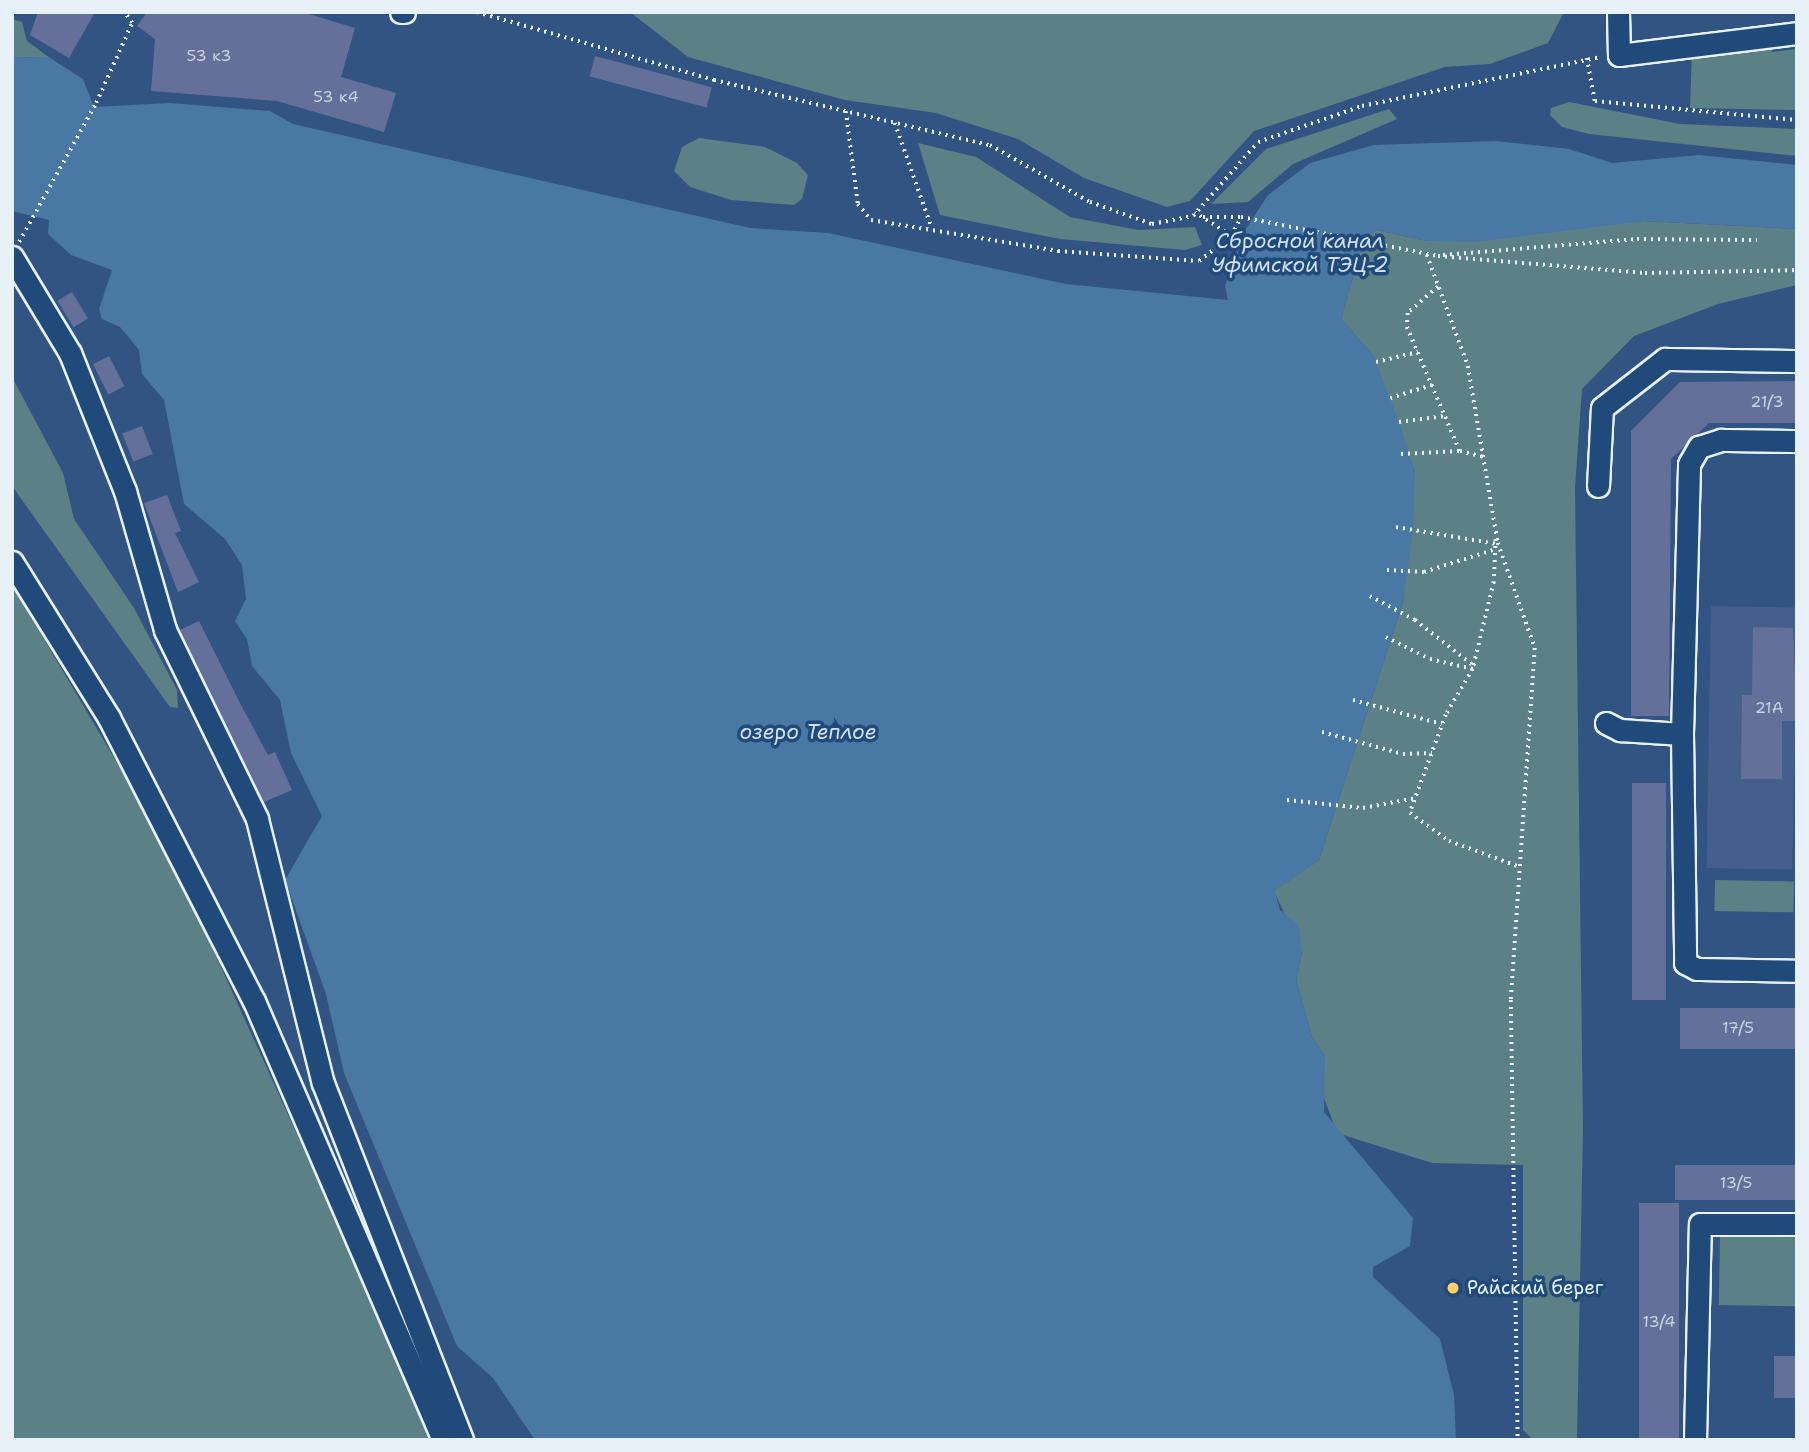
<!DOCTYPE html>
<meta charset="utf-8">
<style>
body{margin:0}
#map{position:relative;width:1809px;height:1452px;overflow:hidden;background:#325482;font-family:"Shantell Sans",sans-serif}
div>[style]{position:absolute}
.built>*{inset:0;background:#445f8b;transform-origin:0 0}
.green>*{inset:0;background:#5b8086;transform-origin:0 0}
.water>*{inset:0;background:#4978a5}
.building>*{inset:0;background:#65709a;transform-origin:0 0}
.path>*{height:3.5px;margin-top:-1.75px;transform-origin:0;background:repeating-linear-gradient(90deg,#e8f1f8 0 2px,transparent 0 7px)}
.roads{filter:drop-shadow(2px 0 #e8f1f8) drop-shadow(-2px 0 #e8f1f8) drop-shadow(0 2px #e8f1f8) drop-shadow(0 -2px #e8f1f8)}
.minor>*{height:21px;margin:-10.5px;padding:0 10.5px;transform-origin:10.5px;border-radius:10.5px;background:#1f4a7a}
.dots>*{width:19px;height:19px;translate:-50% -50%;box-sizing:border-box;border:4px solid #1f4a7a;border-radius:50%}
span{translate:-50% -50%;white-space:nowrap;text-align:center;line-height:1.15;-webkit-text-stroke:7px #1f4a7a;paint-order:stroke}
.number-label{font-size:16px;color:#c7d1e0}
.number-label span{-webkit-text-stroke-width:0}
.poi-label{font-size:19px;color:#e8f1f8}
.left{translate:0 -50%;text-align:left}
.water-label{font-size:21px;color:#d0dfec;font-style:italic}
.frame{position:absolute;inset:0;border:14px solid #e8f1f8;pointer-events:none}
</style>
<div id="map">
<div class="built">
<div style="left:1711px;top:606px;width:86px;height:262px;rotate:1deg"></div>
</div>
<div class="green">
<div style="clip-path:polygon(630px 12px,1564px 12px,1548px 43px,1490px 64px,1445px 67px,1254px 131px,1190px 201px,1167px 207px,1084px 178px,1018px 139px,936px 113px,845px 100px,688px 57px)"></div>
<div style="clip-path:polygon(12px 19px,22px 22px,27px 41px,50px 58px,12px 57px)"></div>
<div style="clip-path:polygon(1771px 41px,1772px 52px,1797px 49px,1797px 110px,1690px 108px,1692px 51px)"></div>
<div style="clip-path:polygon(1569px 102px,1680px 124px,1797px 129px,1797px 156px,1589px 134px,1562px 127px,1550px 115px,1551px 108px)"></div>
<div style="clip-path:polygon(1389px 109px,1397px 119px,1293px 164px,1248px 202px,1211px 204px,1266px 149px)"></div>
<div style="clip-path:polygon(699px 138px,765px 147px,797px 163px,808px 175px,802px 199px,794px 205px,731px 200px,690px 187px,674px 171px,682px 147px)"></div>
<div style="clip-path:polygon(918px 143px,976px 157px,1070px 217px,1138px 230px,1195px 227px,1202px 245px,1185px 250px,1060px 239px,940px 215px)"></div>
<div style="clip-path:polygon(1644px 221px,1797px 229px,1797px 285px,1718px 304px,1634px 336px,1582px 389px,1575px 488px,1583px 1129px,1577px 1440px,1533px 1440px,1523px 1430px,1523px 1165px,1432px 1163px,1337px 1133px,1320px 1087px,1325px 1056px,1312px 1037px,1296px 980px,1302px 952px,1274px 891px,1319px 860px,1403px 602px,1415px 473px,1373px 355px,1341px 319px,1365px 235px,1377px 230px,1427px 241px)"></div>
<div style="clip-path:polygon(12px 377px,63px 473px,74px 519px,134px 608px,177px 690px,178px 708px,170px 707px,12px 486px)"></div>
<div style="clip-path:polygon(12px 585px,165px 844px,436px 1440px,12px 1440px)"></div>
<div style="left:1715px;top:880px;width:79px;height:31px;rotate:1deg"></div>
<div style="left:1720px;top:1236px;width:77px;height:69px;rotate:1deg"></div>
</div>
<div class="water">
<div style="clip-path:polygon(12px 57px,50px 58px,83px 79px,94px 107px,170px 103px,270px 111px,293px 124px,750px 228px,828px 233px,1066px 284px,1228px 300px,1225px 286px,1242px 235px,1268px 195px,1310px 163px,1374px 145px,1496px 141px,1569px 149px,1612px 163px,1699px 155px,1797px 165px,1797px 229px,1644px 221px,1475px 242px,1427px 241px,1377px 230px,1365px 236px,1341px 319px,1373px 355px,1399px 422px,1415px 473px,1413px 531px,1403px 602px,1319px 860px,1275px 891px,1280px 910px,1298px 924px,1302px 952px,1296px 980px,1312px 1037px,1325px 1056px,1324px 1112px,1413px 1218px,1410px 1246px,1373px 1267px,1373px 1277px,1440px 1339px,1454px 1395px,1456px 1440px,535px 1440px,493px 1378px,457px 1346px,344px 1073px,326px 994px,285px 880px,322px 816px,291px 753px,280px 700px,252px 666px,247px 639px,235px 621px,246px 599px,242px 565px,225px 539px,184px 504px,164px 400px,142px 374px,139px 350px,120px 327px,102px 319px,99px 309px,112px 270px,71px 255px,48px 234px,49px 220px,12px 211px)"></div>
</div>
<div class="building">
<div style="clip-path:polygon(38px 12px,95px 12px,69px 58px,30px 35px)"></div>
<div style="clip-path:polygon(147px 12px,302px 12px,355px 28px,341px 77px,396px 93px,384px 132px,277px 101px,151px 91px,155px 39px,137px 26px)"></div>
<div style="left:595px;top:56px;width:121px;height:21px;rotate:15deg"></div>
<div style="left:72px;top:292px;width:31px;height:17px;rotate:59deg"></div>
<div style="left:109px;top:356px;width:34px;height:18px;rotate:63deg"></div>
<div style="clip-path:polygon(1797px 381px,1797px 423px,1709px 423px,1671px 459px,1669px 716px,1631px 716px,1631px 431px,1680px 382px)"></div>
<div style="left:142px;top:426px;width:30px;height:21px;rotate:69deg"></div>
<div style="clip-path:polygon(167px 495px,181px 531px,175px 533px,199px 582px,178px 592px,144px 503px)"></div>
<div style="clip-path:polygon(199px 621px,242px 707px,268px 755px,275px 752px,292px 790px,264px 802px,180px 630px)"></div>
<div style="clip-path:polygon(1753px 627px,1793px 628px,1797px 721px,1782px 721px,1782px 779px,1741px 779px,1742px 695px,1752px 695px)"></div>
<div style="left:1632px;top:783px;width:34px;height:217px"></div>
<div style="left:1680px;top:1008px;width:117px;height:41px"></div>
<div style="left:1675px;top:1165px;width:122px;height:35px"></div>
<div style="left:1639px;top:1203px;width:40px;height:237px"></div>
<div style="left:1774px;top:1356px;width:23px;height:42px"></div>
</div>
<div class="path">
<div style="left:477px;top:12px;width:247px;rotate:16deg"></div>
<div style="left:714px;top:80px;width:284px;rotate:13.3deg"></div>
<div style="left:990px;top:145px;width:115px;rotate:29.7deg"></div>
<div style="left:1090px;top:202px;width:66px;rotate:19.5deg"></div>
<div style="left:1152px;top:224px;width:42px;rotate:-11deg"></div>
<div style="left:1193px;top:216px;width:98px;rotate:-48.7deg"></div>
<div style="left:1258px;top:142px;width:110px;rotate:-19.1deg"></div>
<div style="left:1362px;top:106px;width:244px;rotate:-11.6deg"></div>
<div style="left:1587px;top:58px;width:44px;rotate:79.5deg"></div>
<div style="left:1595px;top:101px;width:203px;rotate:5.4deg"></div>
<div style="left:846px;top:111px;width:94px;rotate:82.6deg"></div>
<div style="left:858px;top:204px;width:21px;rotate:51deg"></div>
<div style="left:871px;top:220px;width:190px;rotate:9.4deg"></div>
<div style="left:1058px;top:251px;width:141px;rotate:4.1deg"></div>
<div style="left:1199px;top:261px;width:41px;rotate:-38deg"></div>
<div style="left:1231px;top:236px;width:43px;rotate:-147.4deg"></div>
<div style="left:895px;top:123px;width:109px;rotate:70.7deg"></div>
<div style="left:1203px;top:217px;width:38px"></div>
<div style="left:1241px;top:217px;width:201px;rotate:11.2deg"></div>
<div style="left:1438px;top:256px;width:208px;rotate:4.7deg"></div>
<div style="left:1645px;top:273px;width:152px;rotate:-1.1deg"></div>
<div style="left:1231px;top:236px;width:21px;rotate:-62deg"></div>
<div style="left:19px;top:242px;width:159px;rotate:-61deg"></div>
<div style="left:96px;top:103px;width:88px;rotate:-65.8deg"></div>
<div style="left:132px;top:23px;width:14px;rotate:-126deg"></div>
<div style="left:1427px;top:255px;width:118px;rotate:69.7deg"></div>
<div style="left:1468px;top:366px;width:180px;rotate:80.4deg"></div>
<div style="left:1498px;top:543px;width:111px;rotate:70.6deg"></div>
<div style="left:1535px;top:648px;width:353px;rotate:93.9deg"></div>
<div style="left:1511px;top:1000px;width:440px;rotate:89.1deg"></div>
<div style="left:1443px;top:255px;width:195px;rotate:-4.7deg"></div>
<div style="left:1637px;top:239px;width:120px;rotate:0.5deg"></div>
<div style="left:1438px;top:287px;width:40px;rotate:139deg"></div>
<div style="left:1408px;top:313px;width:14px;rotate:94deg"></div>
<div style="left:1407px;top:327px;width:135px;rotate:66.9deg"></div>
<div style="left:1460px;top:451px;width:25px;rotate:14deg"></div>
<div style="left:1376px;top:362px;width:43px;rotate:-13.4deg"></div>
<div style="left:1390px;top:398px;width:44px;rotate:-17.2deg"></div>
<div style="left:1399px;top:422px;width:46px;rotate:-7.4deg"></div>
<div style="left:1401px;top:454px;width:59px;rotate:-2.9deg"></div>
<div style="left:1396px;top:527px;width:101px;rotate:9.6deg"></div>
<div style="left:1496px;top:539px;width:43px;rotate:92.7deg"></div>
<div style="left:1494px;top:582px;width:89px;rotate:103.6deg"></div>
<div style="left:1473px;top:669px;width:53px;rotate:120.4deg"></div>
<div style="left:1446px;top:715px;width:104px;rotate:110.2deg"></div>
<div style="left:1410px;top:813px;width:48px;rotate:35.7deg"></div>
<div style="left:1449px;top:841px;width:76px;rotate:20.1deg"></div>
<div style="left:1387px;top:570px;width:37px;rotate:3deg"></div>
<div style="left:1424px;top:572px;width:76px;rotate:-17.7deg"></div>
<div style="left:1370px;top:596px;width:51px;rotate:28.1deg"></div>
<div style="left:1415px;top:620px;width:75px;rotate:37.9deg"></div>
<div style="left:1386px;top:637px;width:49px;rotate:26.6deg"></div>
<div style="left:1430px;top:659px;width:44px;rotate:13.1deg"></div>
<div style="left:1353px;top:700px;width:92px;rotate:15.1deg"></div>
<div style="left:1322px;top:732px;width:84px;rotate:15.2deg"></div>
<div style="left:1403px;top:754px;width:29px;rotate:-2deg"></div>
<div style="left:1287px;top:800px;width:76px;rotate:6deg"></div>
<div style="left:1363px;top:808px;width:54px;rotate:-10.7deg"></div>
</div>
<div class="roads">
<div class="minor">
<div style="left:401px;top:12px;width:3px"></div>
<div style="left:1618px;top:12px;width:43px;rotate:88.7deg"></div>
<div style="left:1619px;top:55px;width:179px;rotate:-7deg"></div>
<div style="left:12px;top:257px;width:112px;rotate:58.9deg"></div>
<div style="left:70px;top:353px;width:149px;rotate:68.3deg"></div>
<div style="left:125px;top:491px;width:145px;rotate:73.9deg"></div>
<div style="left:165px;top:630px;width:210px;rotate:64deg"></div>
<div style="left:257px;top:819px;width:272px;rotate:76deg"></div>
<div style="left:323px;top:1083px;width:383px;rotate:68.7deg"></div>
<div style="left:1598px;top:486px;width:78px;rotate:-87.1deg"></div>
<div style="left:1602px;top:408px;width:80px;rotate:-37.9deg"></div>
<div style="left:1665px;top:359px;width:132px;rotate:0.9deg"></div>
<div style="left:12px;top:562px;width:184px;rotate:58.1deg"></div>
<div style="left:109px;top:718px;width:318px;rotate:62.9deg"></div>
<div style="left:254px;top:1001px;width:478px;rotate:66.7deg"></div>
<div style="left:1606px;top:723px;width:16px;rotate:27deg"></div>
<div style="left:1620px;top:730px;width:62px;rotate:3.7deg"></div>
<div style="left:1682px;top:734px;width:270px;rotate:-88.5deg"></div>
<div style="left:1689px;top:464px;width:20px;rotate:-60deg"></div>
<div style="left:1699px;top:447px;width:23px;rotate:-18deg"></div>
<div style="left:1721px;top:440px;width:76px;rotate:0.8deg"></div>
<div style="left:1682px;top:734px;width:229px;rotate:89.2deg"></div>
<div style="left:1685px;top:963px;width:13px;rotate:27deg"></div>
<div style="left:1697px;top:969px;width:100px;rotate:1.1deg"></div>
<div style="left:1695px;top:1440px;width:216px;rotate:-88.7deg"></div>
<div style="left:1700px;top:1224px;width:97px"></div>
</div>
</div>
<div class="dots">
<div style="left:1453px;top:1288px;background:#ffd166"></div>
</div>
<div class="number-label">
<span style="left:209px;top:56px">53 к3</span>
<span style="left:336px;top:97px">53 к4</span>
<span style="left:1767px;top:402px">21/3</span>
<span style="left:1769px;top:708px">21А</span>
<span style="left:1738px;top:1028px">17/5</span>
<span style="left:1736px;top:1183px">13/5</span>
<span style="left:1659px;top:1322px">13/4</span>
</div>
<div class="poi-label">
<span class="left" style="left:1467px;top:1288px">Райский берег</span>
</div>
<div class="water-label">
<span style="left:1300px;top:253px">Сбросной канал<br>Уфимской ТЭЦ-2</span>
<span style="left:808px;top:732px">озеро Теплое</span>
</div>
<div class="frame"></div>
</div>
